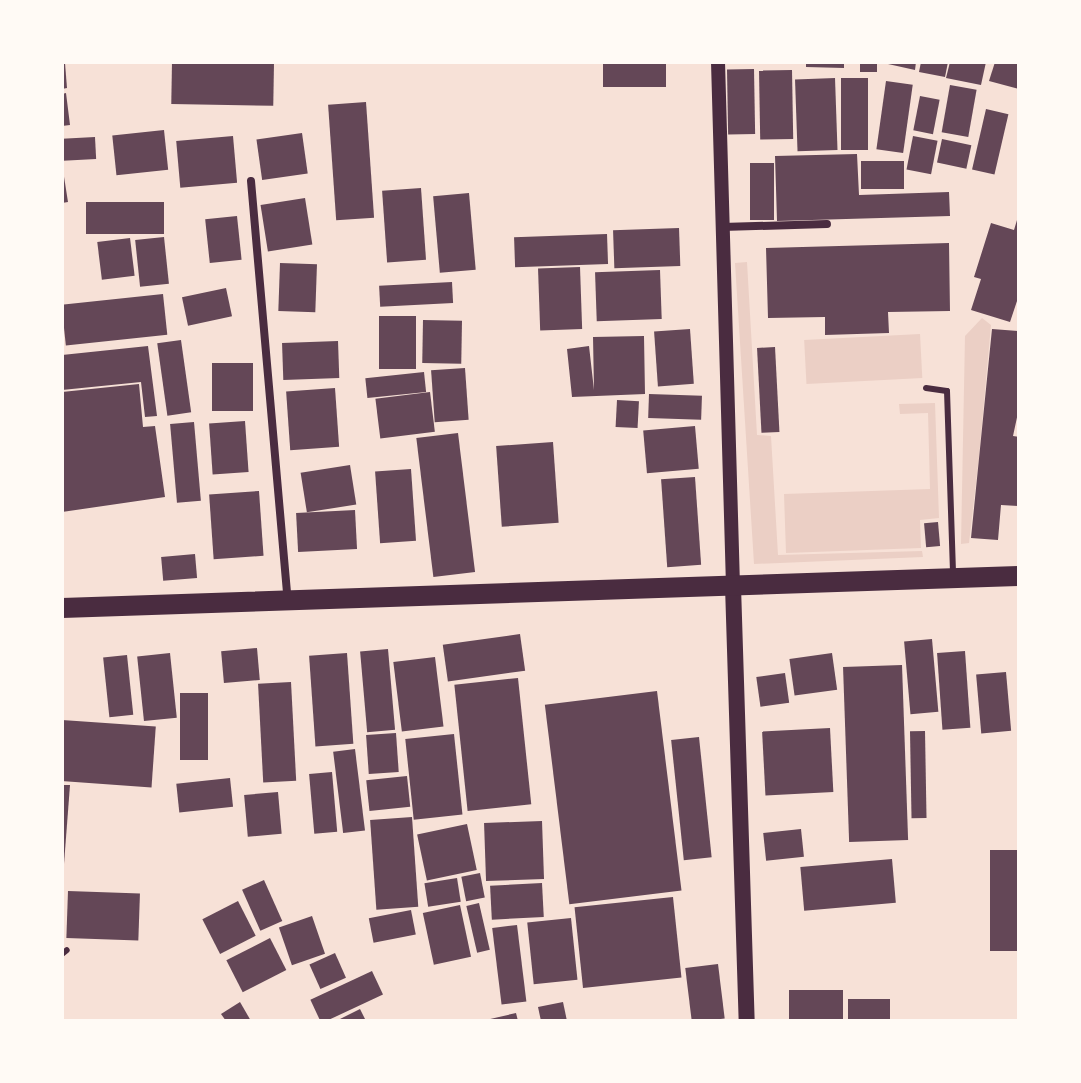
<!DOCTYPE html>
<style>
body{margin:0}
#map{position:relative;width:1081px;height:1083px;overflow:hidden;background:#f7e1d7;font-family:Signika,sans-serif}
div>[style]{position:absolute}
.green>*{inset:0;background:#ebcfc5;transform-origin:0 0}
.building>*{inset:0;background:#644757;transform-origin:0 0}
.service>*{height:6px;margin:-3px;padding:0 3px;transform-origin:3px;border-radius:3px;background:#4a2c40}
.minor>*{height:8px;margin:-4px;padding:0 4px;transform-origin:4px;border-radius:4px;background:#4a2c40}
.tertiary>*{height:14px;margin:-7px;padding:0 7px;transform-origin:7px;border-radius:7px;background:#4a2c40}
.secondary>*{height:16px;margin:-8px;padding:0 8px;transform-origin:8px;border-radius:8px;background:#4a2c40}
.primary>*{height:20px;margin:-10px;padding:0 10px;transform-origin:10px;border-radius:10px;background:#4a2c40}
span{translate:-50% -50%;white-space:nowrap;text-align:center;line-height:1.15;-webkit-text-stroke:7px #fffaf5;paint-order:stroke}
.frame{position:absolute;inset:0;border:64px solid #fffaf5;pointer-events:none}
</style>
<div id="map">
<div class="green">
<div style="clip-path:polygon(747px 262px,757px 435px,771px 436px,778px 555px,922px 551px,923px 557px,754px 564px,735px 263px)"></div>
<div style="clip-path:polygon(982px 318px,991px 325px,979px 457px,969px 543px,961px 544px,965px 336px)"></div>
<div style="left:920px;top:334px;width:44px;height:116px;rotate:87deg"></div>
<div style="clip-path:polygon(935px 403px,939px 518px,920px 520px,921px 548px,786px 553px,784px 494px,930px 489px,928px 413px,900px 414px,899px 404px)"></div>
</div>
<div class="building">
<div style="left:172px;top:62px;width:102px;height:42px;rotate:1deg"></div>
<div style="left:603px;top:62px;width:63px;height:25px"></div>
<div style="clip-path:polygon(806px 62px,844px 62px,844px 68px,806px 67px)"></div>
<div style="left:860px;top:62px;width:17px;height:10px"></div>
<div style="clip-path:polygon(879px 62px,916px 62px,915px 70px)"></div>
<div style="clip-path:polygon(921px 62px,948px 62px,945px 77px,919px 72px)"></div>
<div style="clip-path:polygon(950px 62px,986px 62px,981px 85px,946px 78px)"></div>
<div style="clip-path:polygon(995px 62px,1019px 62px,1019px 89px,989px 81px)"></div>
<div style="clip-path:polygon(62px 63px,65px 63px,67px 88px,62px 89px)"></div>
<div style="left:754px;top:69px;width:65px;height:27px;rotate:89deg"></div>
<div style="left:792px;top:70px;width:69px;height:33px;rotate:89deg"></div>
<div style="left:835px;top:78px;width:72px;height:40px;rotate:88deg"></div>
<div style="left:841px;top:78px;width:27px;height:72px"></div>
<div style="left:886px;top:81px;width:27px;height:69px;rotate:8deg"></div>
<div style="left:950px;top:85px;width:27px;height:48px;rotate:10deg"></div>
<div style="clip-path:polygon(66px 93px,70px 125px,62px 126px,62px 94px)"></div>
<div style="left:920px;top:96px;width:20px;height:35px;rotate:11deg"></div>
<div style="left:366px;top:102px;width:116px;height:38px;rotate:86deg"></div>
<div style="left:986px;top:109px;width:23px;height:62px;rotate:13deg"></div>
<div style="left:164px;top:130px;width:40px;height:52px;rotate:84deg"></div>
<div style="left:302px;top:133px;width:41px;height:46px;rotate:82deg"></div>
<div style="left:233px;top:136px;width:47px;height:57px;rotate:85deg"></div>
<div style="left:913px;top:136px;width:25px;height:34px;rotate:11deg"></div>
<div style="left:95px;top:137px;width:22px;height:33px;rotate:87deg"></div>
<div style="left:942px;top:139px;width:30px;height:24px;rotate:12deg"></div>
<div style="clip-path:polygon(857px 154px,859px 195px,949px 192px,950px 216px,777px 221px,775px 156px)"></div>
<div style="left:861px;top:161px;width:43px;height:28px"></div>
<div style="left:774px;top:163px;width:57px;height:24px;rotate:90deg"></div>
<div style="clip-path:polygon(62px 164px,68px 202px,62px 203px)"></div>
<div style="left:421px;top:188px;width:72px;height:39px;rotate:86deg"></div>
<div style="left:469px;top:193px;width:77px;height:36px;rotate:85deg"></div>
<div style="left:305px;top:198px;width:47px;height:45px;rotate:81deg"></div>
<div style="left:164px;top:202px;width:32px;height:78px;rotate:90deg"></div>
<div style="left:237px;top:216px;width:44px;height:32px;rotate:84deg"></div>
<div style="clip-path:polygon(1017px 220px,1019px 295px,1010px 322px,971px 310px,981px 279px,974px 277px,991px 223px,1014px 230px)"></div>
<div style="left:679px;top:228px;width:38px;height:66px;rotate:88deg"></div>
<div style="left:607px;top:234px;width:30px;height:93px;rotate:88deg"></div>
<div style="left:164px;top:237px;width:47px;height:29px;rotate:84deg"></div>
<div style="left:130px;top:238px;width:38px;height:33px;rotate:83deg"></div>
<div style="clip-path:polygon(949px 243px,950px 311px,888px 312px,889px 333px,825px 335px,825px 317px,768px 318px,766px 248px)"></div>
<div style="left:280px;top:263px;width:37px;height:48px;rotate:2deg"></div>
<div style="left:580px;top:267px;width:62px;height:42px;rotate:88deg"></div>
<div style="left:660px;top:270px;width:49px;height:65px;rotate:88deg"></div>
<div style="left:452px;top:282px;width:21px;height:73px;rotate:87deg"></div>
<div style="left:226px;top:288px;width:29px;height:45px;rotate:78deg"></div>
<div style="left:163px;top:294px;width:41px;height:102px;rotate:84deg"></div>
<div style="left:379px;top:316px;width:37px;height:53px"></div>
<div style="left:423px;top:320px;width:39px;height:43px;rotate:1deg"></div>
<div style="left:690px;top:329px;width:55px;height:36px;rotate:86deg"></div>
<div style="clip-path:polygon(992px 329px,1019px 331px,1019px 408px,1013px 436px,1019px 437px,1019px 506px,1001px 505px,998px 540px,971px 538px)"></div>
<div style="clip-path:polygon(644px 336px,645px 394px,572px 397px,567px 349px,589px 346px,594px 390px,593px 337px)"></div>
<div style="left:181px;top:340px;width:73px;height:24px;rotate:82deg"></div>
<div style="left:338px;top:341px;width:37px;height:56px;rotate:88deg"></div>
<div style="clip-path:polygon(148px 346px,157px 416px,145px 417px,141px 382px,62px 390px,62px 355px)"></div>
<div style="left:775px;top:347px;width:85px;height:18px;rotate:87deg"></div>
<div style="left:212px;top:363px;width:41px;height:48px"></div>
<div style="left:465px;top:368px;width:52px;height:34px;rotate:86deg"></div>
<div style="left:424px;top:372px;width:20px;height:59px;rotate:84deg"></div>
<div style="clip-path:polygon(139px 384px,143px 427px,155px 426px,165px 497px,62px 512px,62px 392px)"></div>
<div style="left:335px;top:388px;width:59px;height:49px;rotate:86deg"></div>
<div style="left:430px;top:392px;width:40px;height:55px;rotate:83deg"></div>
<div style="left:649px;top:394px;width:53px;height:24px;rotate:2deg"></div>
<div style="left:617px;top:400px;width:22px;height:27px;rotate:3deg"></div>
<div style="left:245px;top:421px;width:51px;height:36px;rotate:86deg"></div>
<div style="left:194px;top:422px;width:79px;height:24px;rotate:85deg"></div>
<div style="left:695px;top:426px;width:43px;height:52px;rotate:85deg"></div>
<div style="left:458px;top:433px;width:140px;height:42px;rotate:83deg"></div>
<div style="left:553px;top:442px;width:81px;height:57px;rotate:86deg"></div>
<div style="left:350px;top:465px;width:40px;height:50px;rotate:81deg"></div>
<div style="left:411px;top:469px;width:72px;height:36px;rotate:86deg"></div>
<div style="left:695px;top:477px;width:88px;height:34px;rotate:86deg"></div>
<div style="left:259px;top:491px;width:65px;height:50px;rotate:86deg"></div>
<div style="left:355px;top:510px;width:39px;height:59px;rotate:87deg"></div>
<div style="left:938px;top:522px;width:24px;height:14px;rotate:85deg"></div>
<div style="left:195px;top:554px;width:24px;height:34px;rotate:85deg"></div>
<div style="left:520px;top:634px;width:37px;height:78px;rotate:82deg"></div>
<div style="left:932px;top:639px;width:73px;height:28px;rotate:85deg"></div>
<div style="left:257px;top:648px;width:32px;height:36px;rotate:85deg"></div>
<div style="left:388px;top:649px;width:81px;height:28px;rotate:85deg"></div>
<div style="left:965px;top:651px;width:77px;height:28px;rotate:86deg"></div>
<div style="left:170px;top:653px;width:65px;height:33px;rotate:84deg"></div>
<div style="left:347px;top:653px;width:91px;height:38px;rotate:86deg"></div>
<div style="left:832px;top:653px;width:37px;height:43px;rotate:82deg"></div>
<div style="left:127px;top:655px;width:60px;height:24px;rotate:84deg"></div>
<div style="left:435px;top:657px;width:70px;height:42px;rotate:83deg"></div>
<div style="left:902px;top:665px;width:175px;height:59px;rotate:88deg"></div>
<div style="left:1006px;top:672px;width:59px;height:30px;rotate:85deg"></div>
<div style="left:785px;top:673px;width:30px;height:29px;rotate:82deg"></div>
<div style="left:518px;top:678px;width:127px;height:64px;rotate:84deg"></div>
<div style="left:291px;top:682px;width:99px;height:33px;rotate:87deg"></div>
<div style="left:657px;top:691px;width:201px;height:113px;rotate:83deg"></div>
<div style="left:180px;top:693px;width:28px;height:67px"></div>
<div style="left:62px;top:720px;width:94px;height:61px;rotate:4deg"></div>
<div style="left:830px;top:728px;width:64px;height:68px;rotate:87deg"></div>
<div style="left:925px;top:731px;width:87px;height:15px;rotate:89deg"></div>
<div style="left:396px;top:733px;width:39px;height:30px;rotate:86deg"></div>
<div style="left:454px;top:734px;width:81px;height:49px;rotate:84deg"></div>
<div style="left:699px;top:737px;width:121px;height:28px;rotate:84deg"></div>
<div style="left:355px;top:749px;width:82px;height:22px;rotate:83deg"></div>
<div style="left:332px;top:772px;width:60px;height:23px;rotate:85deg"></div>
<div style="left:407px;top:776px;width:31px;height:41px;rotate:84deg"></div>
<div style="left:230px;top:778px;width:29px;height:54px;rotate:84deg"></div>
<div style="clip-path:polygon(62px 785px,70px 785px,64px 864px,62px 864px)"></div>
<div style="left:278px;top:792px;width:42px;height:34px;rotate:85deg"></div>
<div style="left:412px;top:817px;width:90px;height:42px;rotate:86deg"></div>
<div style="left:542px;top:821px;width:58px;height:58px;rotate:88deg"></div>
<div style="left:467px;top:824px;width:47px;height:51px;rotate:78deg"></div>
<div style="left:801px;top:829px;width:28px;height:38px;rotate:84deg"></div>
<div style="left:1019px;top:850px;width:101px;height:29px;rotate:90deg"></div>
<div style="left:892px;top:859px;width:44px;height:92px;rotate:85deg"></div>
<div style="left:480px;top:873px;width:25px;height:19px;rotate:79deg"></div>
<div style="left:457px;top:878px;width:24px;height:33px;rotate:81deg"></div>
<div style="left:264px;top:880px;width:45px;height:24px;rotate:66deg"></div>
<div style="left:542px;top:883px;width:34px;height:52px;rotate:87deg"></div>
<div style="left:68px;top:891px;width:72px;height:47px;rotate:2deg"></div>
<div style="left:673px;top:897px;width:81px;height:99px;rotate:84deg"></div>
<div style="left:238px;top:901px;width:39px;height:40px;rotate:63deg"></div>
<div style="left:479px;top:903px;width:48px;height:13px;rotate:77deg"></div>
<div style="left:460px;top:905px;width:53px;height:38px;rotate:78deg"></div>
<div style="left:411px;top:910px;width:25px;height:43px;rotate:79deg"></div>
<div style="left:312px;top:916px;width:40px;height:35px;rotate:71deg"></div>
<div style="left:571px;top:918px;width:62px;height:44px;rotate:84deg"></div>
<div style="left:517px;top:925px;width:77px;height:25px;rotate:83deg"></div>
<div style="left:270px;top:938px;width:36px;height:49px;rotate:63deg"></div>
<div style="left:335px;top:953px;width:27px;height:28px;rotate:66deg"></div>
<div style="left:718px;top:964px;width:55px;height:33px;rotate:83deg"></div>
<div style="left:372px;top:971px;width:26px;height:68px;rotate:65deg"></div>
<div style="left:789px;top:990px;width:54px;height:31px"></div>
<div style="left:890px;top:999px;width:22px;height:42px;rotate:90deg"></div>
<div style="clip-path:polygon(240px 1002px,251px 1021px,226px 1021px,221px 1014px)"></div>
<div style="clip-path:polygon(563px 1002px,567px 1021px,541px 1021px,538px 1007px)"></div>
<div style="clip-path:polygon(360px 1009px,366px 1021px,336px 1021px)"></div>
<div style="clip-path:polygon(516px 1013px,518px 1021px,486px 1021px,486px 1020px)"></div>
</div>
<div class="service">
<div style="left:926px;top:388px;width:21px;rotate:8deg"></div>
<div style="left:947px;top:391px;width:184px;rotate:88.1deg"></div>
<div style="left:62px;top:954px;width:6px;rotate:-39deg"></div>
</div>
<div class="minor">
<div style="left:251px;top:181px;width:421px;rotate:85deg"></div>
<div style="left:722px;top:227px;width:105px;rotate:-1.6deg"></div>
</div>
<div class="tertiary">
<div style="left:718px;top:62px;width:524px;rotate:88.36deg"></div>
</div>
<div class="secondary">
<div style="left:733px;top:586px;width:435px;rotate:88.2deg"></div>
</div>
<div class="primary">
<div style="left:62px;top:608px;width:958px;rotate:-1.92deg"></div>
</div>
<div class="frame"></div>
</div>
